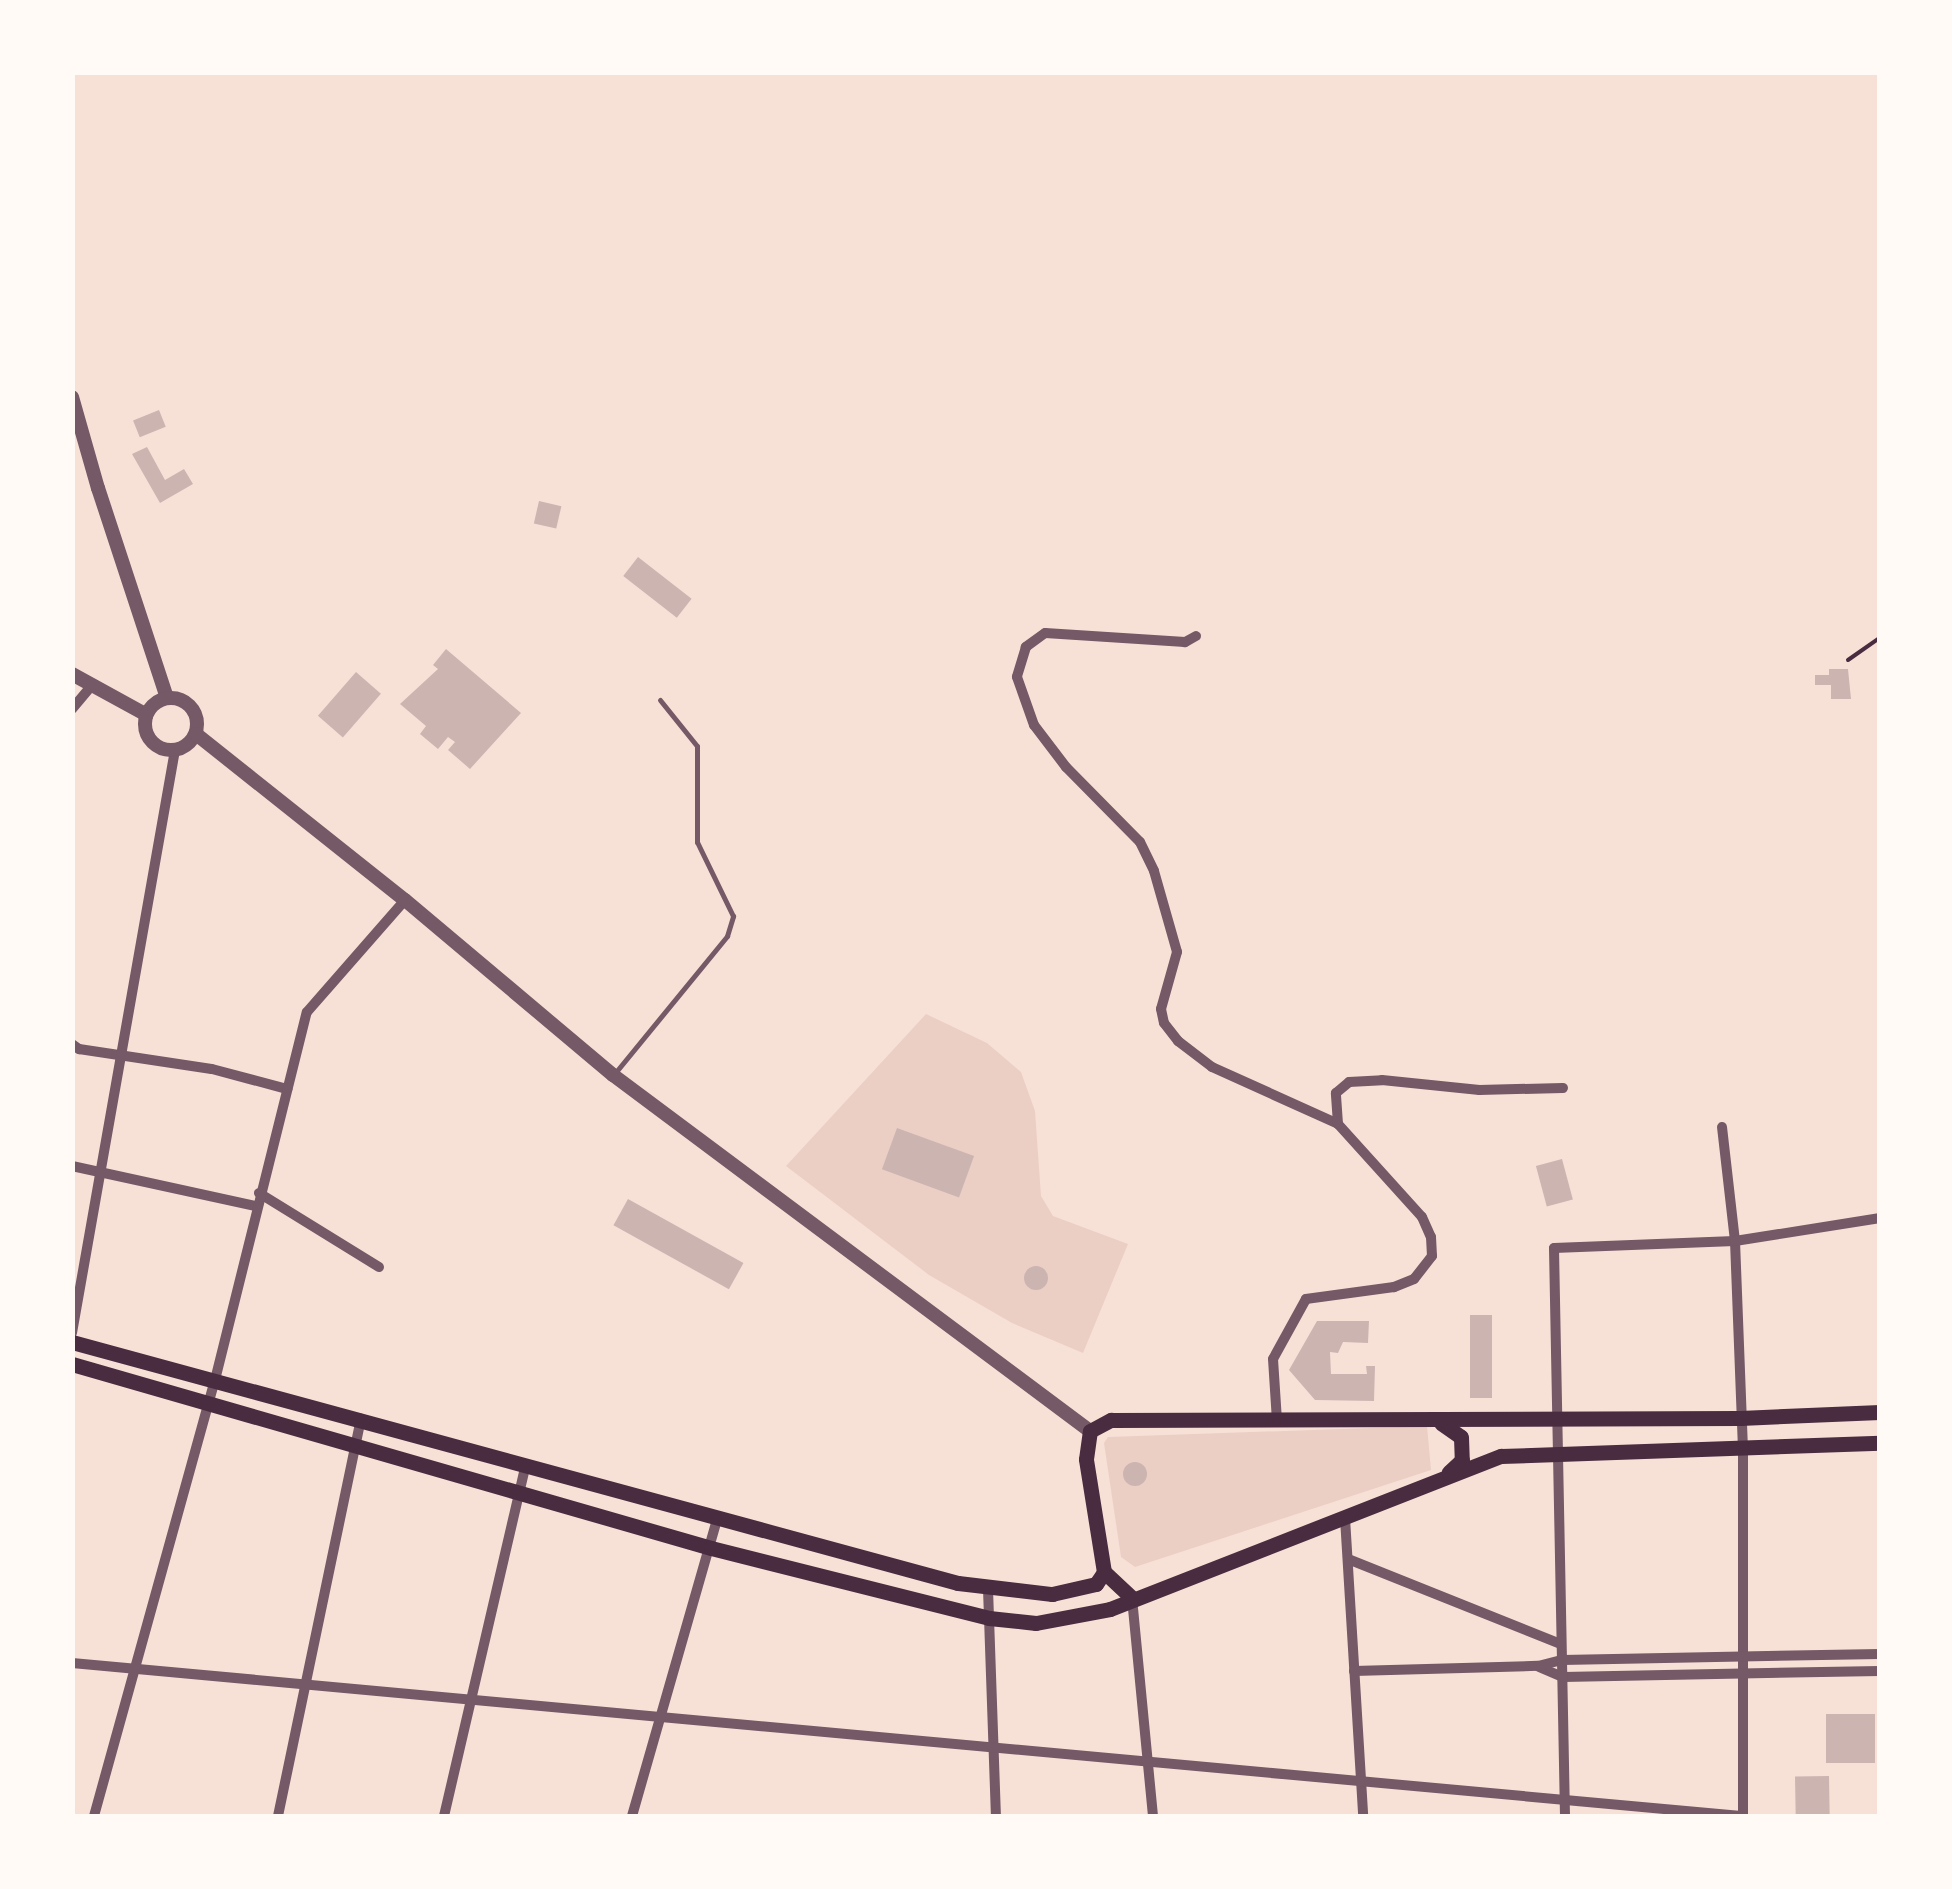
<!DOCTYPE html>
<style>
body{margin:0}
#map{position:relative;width:1952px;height:1889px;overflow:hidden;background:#f7e1d7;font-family:Karla,sans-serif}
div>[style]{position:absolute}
.green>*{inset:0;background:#ebcfc5}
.building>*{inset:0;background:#ccb4b1;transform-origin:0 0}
.round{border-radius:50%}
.path>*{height:4px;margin:-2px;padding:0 2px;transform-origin:2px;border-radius:2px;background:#4a2c40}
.service>*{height:5px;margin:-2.5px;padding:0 2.5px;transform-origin:2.5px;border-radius:2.5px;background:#755966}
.minor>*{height:10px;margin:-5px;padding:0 5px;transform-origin:5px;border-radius:5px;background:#755966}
.tertiary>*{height:14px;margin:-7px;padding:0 7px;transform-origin:7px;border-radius:7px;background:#755966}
.tertiary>.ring{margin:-7px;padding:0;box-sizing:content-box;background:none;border:14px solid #755966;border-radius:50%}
.secondary>*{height:15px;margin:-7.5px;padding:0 7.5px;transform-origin:7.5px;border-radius:7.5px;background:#4a2c40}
span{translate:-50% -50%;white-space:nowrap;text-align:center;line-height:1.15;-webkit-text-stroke:10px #fffaf5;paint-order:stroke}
.frame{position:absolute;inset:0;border:75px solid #fffaf5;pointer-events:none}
</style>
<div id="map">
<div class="green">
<div style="clip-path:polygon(926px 1014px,987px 1043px,1021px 1072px,1035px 1111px,1041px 1196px,1053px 1216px,1128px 1244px,1083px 1353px,1012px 1323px,929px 1275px,786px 1166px)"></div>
<div style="clip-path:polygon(1427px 1426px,1431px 1470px,1135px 1567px,1121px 1557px,1104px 1443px,1108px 1437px)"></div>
</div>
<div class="building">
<div style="left:159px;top:410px;width:18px;height:28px;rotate:68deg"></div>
<div style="clip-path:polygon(147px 447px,165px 480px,184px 469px,193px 484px,160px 503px,132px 454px)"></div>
<div style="left:539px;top:501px;width:23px;height:23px;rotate:13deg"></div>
<div style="left:638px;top:557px;width:68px;height:24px;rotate:38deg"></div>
<div style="clip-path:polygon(446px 649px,521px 713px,470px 769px,448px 750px,455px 742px,448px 737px,438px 749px,420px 734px,426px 726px,400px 704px,438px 669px,433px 665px)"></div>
<div style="clip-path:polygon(1829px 669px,1848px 669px,1851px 699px,1831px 699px,1831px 685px,1815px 685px,1815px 675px,1829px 675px)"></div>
<div style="left:356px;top:672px;width:33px;height:58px;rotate:41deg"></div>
<div style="left:897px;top:1128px;width:82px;height:44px;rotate:20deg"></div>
<div style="left:1562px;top:1159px;width:42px;height:27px;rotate:75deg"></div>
<div style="left:628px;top:1199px;width:132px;height:30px;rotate:29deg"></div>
<div class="round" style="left:1024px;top:1266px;width:24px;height:24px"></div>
<div style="left:1470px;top:1315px;width:22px;height:83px"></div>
<div style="clip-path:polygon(1317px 1321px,1369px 1321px,1368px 1343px,1343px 1342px,1338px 1353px,1330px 1352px,1331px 1374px,1367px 1374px,1366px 1366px,1375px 1366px,1374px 1401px,1315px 1400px,1289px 1370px)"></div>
<div class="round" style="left:1123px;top:1462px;width:24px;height:24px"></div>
<div style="left:1826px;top:1714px;width:49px;height:49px"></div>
<div style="left:1829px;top:1776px;width:40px;height:34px;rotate:89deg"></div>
</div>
<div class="path">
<div style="left:1848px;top:660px;width:39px;rotate:-35deg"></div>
</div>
<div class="service">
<div style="left:615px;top:1073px;width:177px;rotate:-50.7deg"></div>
<div style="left:727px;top:936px;width:21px;rotate:-73deg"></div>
<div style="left:733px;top:916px;width:82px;rotate:-115.9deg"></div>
<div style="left:697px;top:842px;width:96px;rotate:-90deg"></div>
<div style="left:697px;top:746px;width:59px;rotate:-128.8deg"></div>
</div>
<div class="minor">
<div style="left:1196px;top:636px;width:13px;rotate:151deg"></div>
<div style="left:1185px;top:642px;width:140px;rotate:-176.3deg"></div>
<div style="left:1045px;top:633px;width:24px;rotate:144deg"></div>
<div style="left:1026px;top:647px;width:31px;rotate:107deg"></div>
<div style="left:1017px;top:677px;width:51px;rotate:70.5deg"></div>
<div style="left:1034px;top:725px;width:53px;rotate:52.7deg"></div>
<div style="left:1066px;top:767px;width:105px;rotate:45.4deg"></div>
<div style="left:1140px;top:842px;width:32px;rotate:64deg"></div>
<div style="left:1154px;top:871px;width:84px;rotate:74.1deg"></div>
<div style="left:1177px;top:952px;width:59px;rotate:105.7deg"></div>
<div style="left:1161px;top:1009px;width:14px;rotate:78deg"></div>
<div style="left:1164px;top:1023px;width:23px;rotate:52deg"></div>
<div style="left:1178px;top:1041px;width:43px;rotate:37.4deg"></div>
<div style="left:1212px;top:1067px;width:138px;rotate:24.3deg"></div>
<div style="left:1338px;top:1124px;width:125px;rotate:47.9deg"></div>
<div style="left:1422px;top:1217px;width:22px;rotate:66deg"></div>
<div style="left:1431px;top:1237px;width:19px;rotate:87deg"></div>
<div style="left:1432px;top:1256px;width:29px;rotate:128deg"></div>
<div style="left:1414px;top:1279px;width:22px;rotate:158deg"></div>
<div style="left:1394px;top:1287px;width:89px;rotate:172.2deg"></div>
<div style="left:1306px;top:1299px;width:68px;rotate:118.8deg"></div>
<div style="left:1273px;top:1359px;width:62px;rotate:86.3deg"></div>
<div style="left:72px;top:709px;width:33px;rotate:-50deg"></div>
<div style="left:72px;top:1044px;width:9px;rotate:36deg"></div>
<div style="left:79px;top:1049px;width:134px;rotate:8.6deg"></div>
<div style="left:212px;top:1069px;width:78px;rotate:14.9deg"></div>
<div style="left:1338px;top:1124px;width:31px;rotate:-94deg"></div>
<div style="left:1336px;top:1093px;width:17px;rotate:-40deg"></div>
<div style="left:1349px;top:1082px;width:33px;rotate:-3deg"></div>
<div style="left:1382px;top:1080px;width:98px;rotate:5.9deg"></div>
<div style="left:1479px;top:1090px;width:84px;rotate:-1.4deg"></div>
<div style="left:1722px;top:1127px;width:115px;rotate:83.5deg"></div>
<div style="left:1735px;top:1241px;width:207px;rotate:87.8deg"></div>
<div style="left:1743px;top:1448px;width:368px;rotate:90deg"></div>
<div style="left:72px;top:1166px;width:188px;rotate:12.3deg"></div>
<div style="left:259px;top:1193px;width:141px;rotate:31.7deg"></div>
<div style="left:72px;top:1333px;width:592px;rotate:-79.98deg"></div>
<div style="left:1345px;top:1518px;width:299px;rotate:86.5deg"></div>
<div style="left:1348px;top:1559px;width:228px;rotate:21.8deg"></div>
<div style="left:988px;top:1589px;width:227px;rotate:88deg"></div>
<div style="left:1132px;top:1598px;width:219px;rotate:84.5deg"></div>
<div style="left:72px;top:1663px;width:1676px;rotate:5.24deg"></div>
<div style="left:1539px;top:1667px;width:26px;rotate:23deg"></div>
<div style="left:1563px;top:1677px;width:317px;rotate:-1.1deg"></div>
<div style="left:1354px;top:1671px;width:184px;rotate:-1.6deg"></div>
<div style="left:1538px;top:1666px;width:25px;rotate:-14deg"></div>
<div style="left:1562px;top:1660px;width:318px;rotate:-1.1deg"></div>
<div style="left:94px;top:1816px;width:452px;rotate:-74.5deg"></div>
<div style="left:215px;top:1380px;width:379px;rotate:-76deg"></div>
<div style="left:307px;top:1012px;width:149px;rotate:-48.8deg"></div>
<div style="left:278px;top:1816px;width:406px;rotate:-78.2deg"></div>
<div style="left:444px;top:1816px;width:361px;rotate:-76.9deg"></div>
<div style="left:632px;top:1816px;width:308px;rotate:-74deg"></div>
<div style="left:1565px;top:1816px;width:568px;rotate:-91.11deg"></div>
<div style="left:1554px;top:1248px;width:181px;rotate:-2.2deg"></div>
<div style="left:1735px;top:1241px;width:147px;rotate:-9deg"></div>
</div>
<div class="tertiary">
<div style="left:72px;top:397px;width:95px;rotate:74.1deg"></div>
<div style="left:98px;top:488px;width:221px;rotate:71.8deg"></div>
<div style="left:72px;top:674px;width:85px;rotate:28.7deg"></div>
<div class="ring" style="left:145px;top:698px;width:38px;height:38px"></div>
<div style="left:196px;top:734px;width:267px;rotate:38.5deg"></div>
<div style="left:405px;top:900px;width:272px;rotate:40.1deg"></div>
<div style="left:613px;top:1075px;width:595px;rotate:36.74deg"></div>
</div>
<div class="secondary">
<div style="left:72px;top:1342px;width:918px;rotate:15.22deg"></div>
<div style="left:958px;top:1583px;width:95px;rotate:6.7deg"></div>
<div style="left:1052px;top:1594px;width:45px;rotate:-12.8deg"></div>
<div style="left:1096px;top:1584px;width:14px;rotate:-56deg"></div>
<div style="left:72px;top:1364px;width:665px;rotate:16.06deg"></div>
<div style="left:711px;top:1548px;width:287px;rotate:14.1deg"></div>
<div style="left:989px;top:1618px;width:47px;rotate:6.1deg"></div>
<div style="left:1036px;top:1623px;width:75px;rotate:-10.7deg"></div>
<div style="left:1110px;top:1609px;width:420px;rotate:-21.4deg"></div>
<div style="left:1501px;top:1456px;width:379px;rotate:-2deg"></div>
<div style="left:1441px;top:1423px;width:24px;rotate:35deg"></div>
<div style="left:1461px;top:1437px;width:23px;rotate:88deg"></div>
<div style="left:1462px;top:1460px;width:18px;rotate:137deg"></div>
<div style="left:1132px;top:1598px;width:38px;rotate:-137deg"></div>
<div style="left:1104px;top:1572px;width:114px;rotate:-99.1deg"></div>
<div style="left:1086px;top:1459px;width:28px;rotate:-82deg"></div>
<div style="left:1090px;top:1431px;width:24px;rotate:-28deg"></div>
<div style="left:1111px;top:1420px;width:629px;rotate:-0.18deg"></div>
<div style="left:1740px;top:1418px;width:140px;rotate:-2.5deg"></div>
</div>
<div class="frame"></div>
</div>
